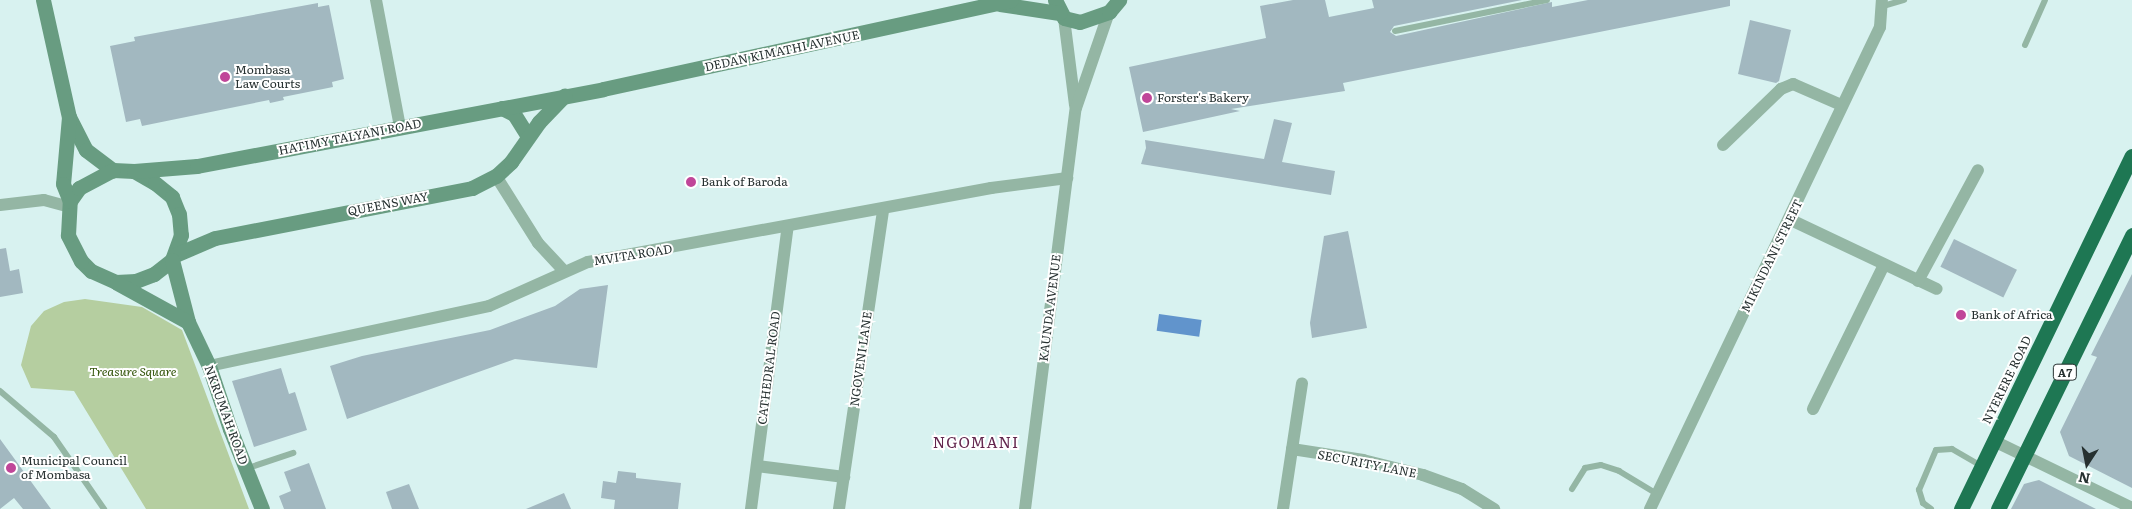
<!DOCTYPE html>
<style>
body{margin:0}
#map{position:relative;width:2132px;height:509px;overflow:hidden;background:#d8f2f0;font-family:Literata,serif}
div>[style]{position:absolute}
.green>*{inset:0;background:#b5cea0}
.water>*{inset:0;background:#6194cc;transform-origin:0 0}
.building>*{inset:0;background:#a2b8c0;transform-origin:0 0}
.lane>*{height:6px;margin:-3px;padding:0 3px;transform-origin:3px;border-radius:3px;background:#94b6a4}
.street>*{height:12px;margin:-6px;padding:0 6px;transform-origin:6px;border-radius:6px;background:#94b6a4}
.secondary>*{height:15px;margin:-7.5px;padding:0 7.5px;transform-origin:7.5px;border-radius:7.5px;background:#689c81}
.highway>*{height:15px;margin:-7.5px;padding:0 7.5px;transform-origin:7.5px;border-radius:7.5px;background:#1e7753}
.dots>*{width:14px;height:14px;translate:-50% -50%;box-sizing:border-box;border:2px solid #fff;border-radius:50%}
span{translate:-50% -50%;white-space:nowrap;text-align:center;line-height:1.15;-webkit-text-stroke:4px #fff;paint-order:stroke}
.shield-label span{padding:1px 4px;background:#fff;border:1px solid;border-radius:4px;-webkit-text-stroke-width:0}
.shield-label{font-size:11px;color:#263030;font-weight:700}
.street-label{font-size:12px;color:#263030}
.poi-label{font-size:12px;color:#263030}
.left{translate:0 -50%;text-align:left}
.park-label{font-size:12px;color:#34550b;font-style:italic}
.quarter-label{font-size:15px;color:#62264e;letter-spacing:1px}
.north{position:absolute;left:2062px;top:439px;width:50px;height:50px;-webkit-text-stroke:4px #fff;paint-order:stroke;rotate:191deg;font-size:14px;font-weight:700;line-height:20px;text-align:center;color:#263030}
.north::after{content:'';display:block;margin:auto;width:18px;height:22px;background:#263030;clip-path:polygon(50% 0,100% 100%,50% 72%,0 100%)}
</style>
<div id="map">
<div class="green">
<div style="clip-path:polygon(85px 299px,142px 307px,182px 330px,249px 509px,146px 509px,74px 391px,31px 388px,21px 365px,31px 326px,44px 311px,64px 302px)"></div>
</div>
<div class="water">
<div style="left:1159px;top:314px;width:43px;height:17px;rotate:8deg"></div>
</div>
<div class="building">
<div style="clip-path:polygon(1293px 0,1325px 0,1329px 17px,1374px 8px,1372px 0,1522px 0,1394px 26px,1390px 32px,1396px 36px,1552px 2px,1552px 7px,1588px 0,1730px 0,1730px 6px,1343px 83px,1345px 91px,1231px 109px,1240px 111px,1143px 132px,1129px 67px,1266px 38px,1260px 6px)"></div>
<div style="clip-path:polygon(318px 3px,318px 7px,329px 5px,344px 79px,332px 82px,333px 87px,283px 97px,284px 100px,270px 103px,269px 100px,142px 126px,140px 119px,126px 122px,110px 46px,135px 41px,134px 37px)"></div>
<div style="clip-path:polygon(1750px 20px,1791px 30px,1779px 81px,1776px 83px,1738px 74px)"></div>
<div style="clip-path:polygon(1274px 119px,1292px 123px,1282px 162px,1335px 171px,1331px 195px,1141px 164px,1146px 148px,1145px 140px,1264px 159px)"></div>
<div style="clip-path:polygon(1348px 231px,1367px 328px,1312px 338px,1310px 323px,1324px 236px)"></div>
<div style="left:1954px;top:239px;width:70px;height:31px;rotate:26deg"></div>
<div style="clip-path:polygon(6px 248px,10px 271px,19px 269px,23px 293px,0 297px,0 249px)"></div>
<div style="clip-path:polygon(2132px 274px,2132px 488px,2069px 456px,2060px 432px,2097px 357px,2091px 355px)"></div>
<div style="clip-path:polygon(608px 285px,597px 368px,515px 359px,347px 419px,330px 366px,362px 356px,490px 330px,555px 306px,580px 289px)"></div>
<div style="clip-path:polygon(281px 368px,289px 394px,295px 392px,307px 430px,254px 447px,232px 381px)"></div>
<div style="clip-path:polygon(0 439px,51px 509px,23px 509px,14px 498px,0 509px)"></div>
<div style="clip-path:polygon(309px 463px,326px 509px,284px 509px,279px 496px,291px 491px,284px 472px)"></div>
<div style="clip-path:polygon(618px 471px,636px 473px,636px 478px,681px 483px,678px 509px,614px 509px,615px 500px,601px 498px,603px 481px,616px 483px)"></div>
<div style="clip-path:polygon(2039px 480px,2096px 509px,2011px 509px,2024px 484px)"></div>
<div style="clip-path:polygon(409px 484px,419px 509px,392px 509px,386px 492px)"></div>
<div style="clip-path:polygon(564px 493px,571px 509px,526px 509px)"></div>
</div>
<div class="lane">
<div style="left:1883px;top:6px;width:22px;rotate:-16deg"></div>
<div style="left:1395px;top:31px;width:155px;rotate:-11.5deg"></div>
<div style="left:2025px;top:45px;width:49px;rotate:-66deg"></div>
<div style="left:0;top:391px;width:71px;rotate:40.4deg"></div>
<div style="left:54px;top:437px;width:88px;rotate:55.2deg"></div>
<div style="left:245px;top:469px;width:51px;rotate:-18.4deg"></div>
<div style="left:1572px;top:489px;width:25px;rotate:-58deg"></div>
<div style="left:1585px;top:468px;width:16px;rotate:-11deg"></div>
<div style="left:1601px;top:465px;width:19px;rotate:18deg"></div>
<div style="left:1619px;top:471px;width:44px;rotate:31.2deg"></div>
<div style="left:1931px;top:509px;width:10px;rotate:-143deg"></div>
<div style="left:1923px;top:503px;width:14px;rotate:-107deg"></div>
<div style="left:1919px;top:490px;width:43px;rotate:-67deg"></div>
<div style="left:1936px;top:450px;width:16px;rotate:-4deg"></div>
<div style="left:1952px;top:449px;width:34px;rotate:30deg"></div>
</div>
<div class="street">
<div style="left:376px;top:0;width:129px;rotate:79.3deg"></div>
<div style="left:1064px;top:18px;width:88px;rotate:82.8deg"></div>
<div style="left:1723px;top:145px;width:81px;rotate:-44deg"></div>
<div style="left:1781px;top:89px;width:13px;rotate:-23deg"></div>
<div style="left:1793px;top:84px;width:52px;rotate:23.6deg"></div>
<div style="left:496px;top:176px;width:79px;rotate:57.9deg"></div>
<div style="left:538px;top:243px;width:38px;rotate:47deg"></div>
<div style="left:0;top:205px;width:44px;rotate:-6.5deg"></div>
<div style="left:44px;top:200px;width:24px;rotate:15deg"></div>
<div style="left:1791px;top:220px;width:161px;rotate:25.3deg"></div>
<div style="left:1918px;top:281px;width:126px;rotate:-61.6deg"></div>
<div style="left:209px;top:366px;width:286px;rotate:-12.1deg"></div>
<div style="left:489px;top:306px;width:108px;rotate:-24deg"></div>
<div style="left:588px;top:262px;width:410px;rotate:-10.4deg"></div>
<div style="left:991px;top:188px;width:77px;rotate:-7.5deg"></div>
<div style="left:1813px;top:409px;width:161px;rotate:-63.8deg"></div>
<div style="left:1994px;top:441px;width:153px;rotate:25.9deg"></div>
<div style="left:1292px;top:449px;width:72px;rotate:8.8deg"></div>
<div style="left:1363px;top:460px;width:62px;rotate:14deg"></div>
<div style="left:1423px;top:475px;width:41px;rotate:19.7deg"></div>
<div style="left:1462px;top:489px;width:38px;rotate:32deg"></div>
<div style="left:757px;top:466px;width:88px;rotate:7.2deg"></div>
<div style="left:751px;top:509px;width:285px;rotate:-82.6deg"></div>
<div style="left:839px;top:509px;width:302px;rotate:-81.6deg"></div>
<div style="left:1025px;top:509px;width:404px;rotate:-82.8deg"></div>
<div style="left:1076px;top:108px;width:102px;rotate:-71deg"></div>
<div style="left:1283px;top:509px;width:127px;rotate:-81.4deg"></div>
<div style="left:1650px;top:509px;width:534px;rotate:-64.49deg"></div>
<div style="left:1880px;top:27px;width:27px;rotate:-86deg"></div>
</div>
<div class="secondary">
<div style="left:43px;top:0;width:120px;rotate:77.5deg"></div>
<div style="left:69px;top:117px;width:37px;rotate:63deg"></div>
<div style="left:86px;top:150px;width:34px;rotate:37deg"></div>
<div style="left:1055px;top:0;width:20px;rotate:63deg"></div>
<div style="left:1064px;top:18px;width:16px;rotate:14deg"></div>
<div style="left:1080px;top:22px;width:31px;rotate:-19deg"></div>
<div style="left:1109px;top:12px;width:16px;rotate:-50deg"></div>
<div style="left:1000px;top:4px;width:60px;rotate:8.7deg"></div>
<div style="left:502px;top:108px;width:13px;rotate:27deg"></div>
<div style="left:514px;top:114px;width:26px;rotate:58deg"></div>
<div style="left:69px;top:117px;width:67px;rotate:95.1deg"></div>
<div style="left:63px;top:184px;width:18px;rotate:68deg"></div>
<div style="left:113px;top:170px;width:21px;rotate:3deg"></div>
<div style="left:134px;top:171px;width:24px;rotate:30deg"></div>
<div style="left:155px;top:183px;width:22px;rotate:39deg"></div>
<div style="left:172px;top:197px;width:18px;rotate:68deg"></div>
<div style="left:179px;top:214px;width:21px;rotate:85deg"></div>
<div style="left:181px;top:235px;width:27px;rotate:110deg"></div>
<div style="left:172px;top:260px;width:23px;rotate:142deg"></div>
<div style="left:154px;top:274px;width:19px;rotate:159deg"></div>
<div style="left:136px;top:281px;width:20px;rotate:177deg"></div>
<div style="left:116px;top:282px;width:27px;rotate:-156deg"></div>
<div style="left:91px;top:271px;width:14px;rotate:-135deg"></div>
<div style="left:81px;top:261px;width:29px;rotate:-117deg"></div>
<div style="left:68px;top:235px;width:34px;rotate:-87deg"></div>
<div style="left:70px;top:201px;width:16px;rotate:-55deg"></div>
<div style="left:79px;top:188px;width:38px;rotate:-28deg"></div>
<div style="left:134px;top:171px;width:63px;rotate:-4.5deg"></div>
<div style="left:197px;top:166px;width:413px;rotate:-10.7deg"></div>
<div style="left:603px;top:89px;width:417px;rotate:-12.3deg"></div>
<div style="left:175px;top:255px;width:43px;rotate:-23deg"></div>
<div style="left:215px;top:238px;width:262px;rotate:-11deg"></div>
<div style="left:472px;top:188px;width:27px;rotate:-27deg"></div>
<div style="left:496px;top:176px;width:21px;rotate:-43deg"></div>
<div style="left:511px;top:162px;width:49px;rotate:-55deg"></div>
<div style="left:539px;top:122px;width:37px;rotate:-46deg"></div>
<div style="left:172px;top:260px;width:64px;rotate:75.5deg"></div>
<div style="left:188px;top:322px;width:49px;rotate:64.5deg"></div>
<div style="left:209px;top:366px;width:66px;rotate:71.6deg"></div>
<div style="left:230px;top:429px;width:86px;rotate:68.2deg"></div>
<div style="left:117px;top:283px;width:81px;rotate:28.8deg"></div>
</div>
<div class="highway">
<div style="left:1961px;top:509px;width:392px;rotate:-64.2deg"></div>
<div style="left:1998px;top:509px;width:305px;rotate:-63.9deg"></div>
</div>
<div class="dots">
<div style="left:225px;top:77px;background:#c04699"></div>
<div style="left:1147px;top:98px;background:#c04699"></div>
<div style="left:691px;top:182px;background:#c04699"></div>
<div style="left:1961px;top:315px;background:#c04699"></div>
<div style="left:11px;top:468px;background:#c04699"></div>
</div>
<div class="shield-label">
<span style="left:2065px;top:372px">A7</span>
</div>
<div class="street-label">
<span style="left:782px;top:51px;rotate:-12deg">DEDAN KIMATHI AVENUE</span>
<span style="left:350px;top:137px;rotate:-11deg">HATIMY TALYANI ROAD</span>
<span style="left:388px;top:204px;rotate:-11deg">QUEENS WAY</span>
<span style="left:633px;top:255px;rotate:-9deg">MVITA ROAD</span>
<span style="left:1772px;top:256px;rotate:-64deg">MIKINDANI STREET</span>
<span style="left:1050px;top:308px;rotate:-83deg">KAUNDA AVENUE</span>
<span style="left:861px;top:359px;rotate:-82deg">NGOVENI LANE</span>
<span style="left:769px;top:368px;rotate:-83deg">CATHEDRAL ROAD</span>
<span style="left:2007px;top:380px;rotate:-64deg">NYERERE ROAD</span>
<span style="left:226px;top:415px;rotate:70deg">NKRUMAH ROAD</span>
<span style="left:1367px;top:464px;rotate:11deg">SECURITY LANE</span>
</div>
<div class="poi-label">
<span class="left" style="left:235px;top:77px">Mombasa<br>Law Courts</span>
<span class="left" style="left:1157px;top:98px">Forster's Bakery</span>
<span class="left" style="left:701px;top:182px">Bank of Baroda</span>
<span class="left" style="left:1971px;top:315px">Bank of Africa</span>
<span class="left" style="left:21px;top:468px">Municipal Council<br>of Mombasa</span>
</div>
<div class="park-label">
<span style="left:133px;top:372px">Treasure Square</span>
</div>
<div class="quarter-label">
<span style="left:976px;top:442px">NGOMANI</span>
</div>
<div class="north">N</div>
</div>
